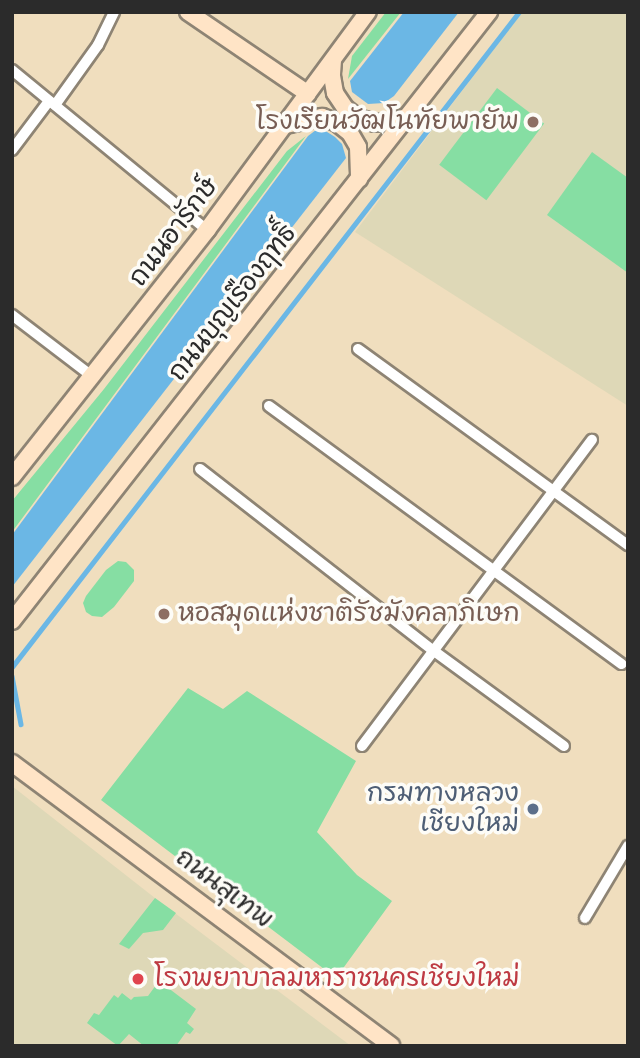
<!DOCTYPE html>
<meta charset="utf-8">
<style>
body{margin:0}
#map{position:relative;width:640px;height:1058px;overflow:hidden;background:#f0debe;font-family:"Architects Daughter","Playpen Sans Thai",sans-serif}
div>[style]{position:absolute}
.built>*{inset:0;background:#ded8b7}
.green>*{inset:0;background:#86dea3;transform-origin:0 0}
.water>*{inset:0;background:#6bb7e5}
.stream>*{height:4.5px;margin:-2.25px;padding:0 2.25px;transform-origin:2.25px;border-radius:2.25px;background:#6bb7e5}
.roads{filter:drop-shadow(2px 0 #8e8474) drop-shadow(-2px 0 #8e8474) drop-shadow(0 2px #8e8474) drop-shadow(0 -2px #8e8474)}
.street>*{height:10px;margin:-5px;padding:0 5px;transform-origin:5px;border-radius:5px;background:#fff}
.secondary>*{height:16px;margin:-8px;padding:0 8px;transform-origin:8px;border-radius:8px;background:#ffe4c6}
.dots>*{width:19px;height:19px;translate:-50% -50%;box-sizing:border-box;border:4px solid #fdfcf7;border-radius:50%}
span{translate:-50% -50%;white-space:nowrap;text-align:center;line-height:1.15;-webkit-text-stroke:7px #fdfcf7;paint-order:stroke}
.education-label{font-size:26px;color:#785e54}
.right{translate:-100% -50%;text-align:right}
.left{translate:0 -50%;text-align:left}
.street-label{font-size:26px;color:#2b2b2b}
.service-label{font-size:26px;color:#4e5e75}
.health-label{font-size:26px;color:#be3a42}
.frame{position:absolute;inset:0;border:14px solid #2b2b2b;pointer-events:none}
</style>
<div id="map">
<div class="built">
<div style="clip-path:polygon(522px 12px,628px 12px,628px 406px,355px 232px)"></div>
<div style="clip-path:polygon(12px 786px,155px 898px,351px 1046px,12px 1046px)"></div>
</div>
<div class="green">
<div style="clip-path:polygon(386px 12px,401px 12px,348px 79px,352px 56px)"></div>
<div style="left:497px;top:88px;width:59px;height:96px;rotate:37deg"></div>
<div style="clip-path:polygon(306px 136px,12px 532px,12px 501px,104px 389px,287px 151px)"></div>
<div style="clip-path:polygon(592px 152px,628px 178px,628px 273px,547px 215px)"></div>
<div style="clip-path:polygon(118px 561px,126px 562px,134px 570px,134px 581px,114px 607px,102px 617px,92px 616px,86px 612px,83px 603px,86px 596px,106px 570px)"></div>
<div style="clip-path:polygon(188px 688px,223px 709px,247px 691px,356px 761px,317px 832px,357px 875px,392px 901px,336px 978px,101px 800px)"></div>
<div style="clip-path:polygon(155px 898px,176px 913px,163px 930px,143px 933px,129px 949px,119px 944px)"></div>
<div style="clip-path:polygon(159px 981px,196px 1009px,187px 1023px,194px 1029px,190px 1034px,186px 1032px,176px 1046px,144px 1046px,129px 1034px,118px 1046px,87px 1023px,94px 1013px,99px 1015px,114px 995px,118px 998px,122px 993px,131px 1000px,134px 997px,148px 996px)"></div>
</div>
<div class="water">
<div style="clip-path:polygon(404px 12px,459px 12px,394px 96px,384px 103px,368px 104px,352px 92px,350px 81px)"></div>
<div style="clip-path:polygon(316px 130px,324px 130px,335px 137px,342px 144px,346px 158px,12px 587px,12px 535px,308px 136px)"></div>
</div>
<div class="stream">
<div style="left:12px;top:667px;width:828px;rotate:-52.26deg"></div>
<div style="left:12px;top:676px;width:49px;rotate:79.4deg"></div>
</div>
<div class="roads">
<div class="street">
<div style="left:12px;top:70px;width:252px;rotate:39.4deg"></div>
<div style="left:55px;top:105px;width:74px;rotate:-54.4deg"></div>
<div style="left:98px;top:45px;width:37px;rotate:-64deg"></div>
<div style="left:12px;top:150px;width:61px;rotate:-52.9deg"></div>
<div style="left:12px;top:315px;width:102px;rotate:37.4deg"></div>
<div style="left:358px;top:349px;width:334px;rotate:36deg"></div>
<div style="left:269px;top:406px;width:437px;rotate:36.2deg"></div>
<div style="left:200px;top:469px;width:296px;rotate:37.9deg"></div>
<div style="left:434px;top:651px;width:161px;rotate:36.2deg"></div>
<div style="left:362px;top:746px;width:383px;rotate:-53.1deg"></div>
<div style="left:585px;top:918px;width:84px;rotate:-59.2deg"></div>
</div>
<div class="secondary">
<div style="left:188px;top:12px;width:145px;rotate:34.3deg"></div>
<div style="left:333px;top:60px;width:16px;rotate:94deg"></div>
<div style="left:332px;top:76px;width:17px;rotate:80deg"></div>
<div style="left:335px;top:93px;width:18px;rotate:56deg"></div>
<div style="left:345px;top:108px;width:16px;rotate:38deg"></div>
<div style="left:358px;top:118px;width:18px;rotate:16deg"></div>
<div style="left:375px;top:123px;width:17px;rotate:-3deg"></div>
<div style="left:392px;top:122px;width:18px;rotate:-19deg"></div>
<div style="left:286px;top:125px;width:37px;rotate:-13deg"></div>
<div style="left:322px;top:117px;width:15px;rotate:20deg"></div>
<div style="left:336px;top:122px;width:18px;rotate:38deg"></div>
<div style="left:350px;top:133px;width:16px;rotate:60deg"></div>
<div style="left:358px;top:147px;width:32px;rotate:88deg"></div>
<div style="left:12px;top:477px;width:315px;rotate:-51.7deg"></div>
<div style="left:207px;top:230px;width:271px;rotate:-53.6deg"></div>
<div style="left:12px;top:621px;width:774px;rotate:-51.93deg"></div>
<div style="left:12px;top:763px;width:473px;rotate:36.7deg"></div>
</div>
</div>
<div class="dots">
<div style="left:533px;top:122px;background:#8d6e63"></div>
<div style="left:164px;top:614px;background:#8d6e63"></div>
<div style="left:533px;top:809px;background:#5c6f8a"></div>
<div style="left:138px;top:979px;background:#e0444e"></div>
</div>
<div class="education-label">
<span class="right" style="left:519px;top:122px">โรงเรียนวัฒโนทัยพายัพ</span>
<span class="left" style="left:178px;top:614px">หอสมุดแห่งชาติรัชมังคลาภิเษก</span>
</div>
<div class="street-label">
<span style="left:174px;top:232px;rotate:-53deg">ถนนอารักษ์</span>
<span style="left:233px;top:303px;rotate:-52deg">ถนนบุญเรืองฤทธิ์</span>
<span style="left:224px;top:889px;rotate:37deg">ถนนสุเทพ</span>
</div>
<div class="service-label">
<span class="right" style="left:519px;top:809px">กรมทางหลวง<br>เชียงใหม่</span>
</div>
<div class="health-label">
<span class="left" style="left:154px;top:979px">โรงพยาบาลมหาราชนครเชียงใหม่</span>
</div>
<div class="frame"></div>
</div>
